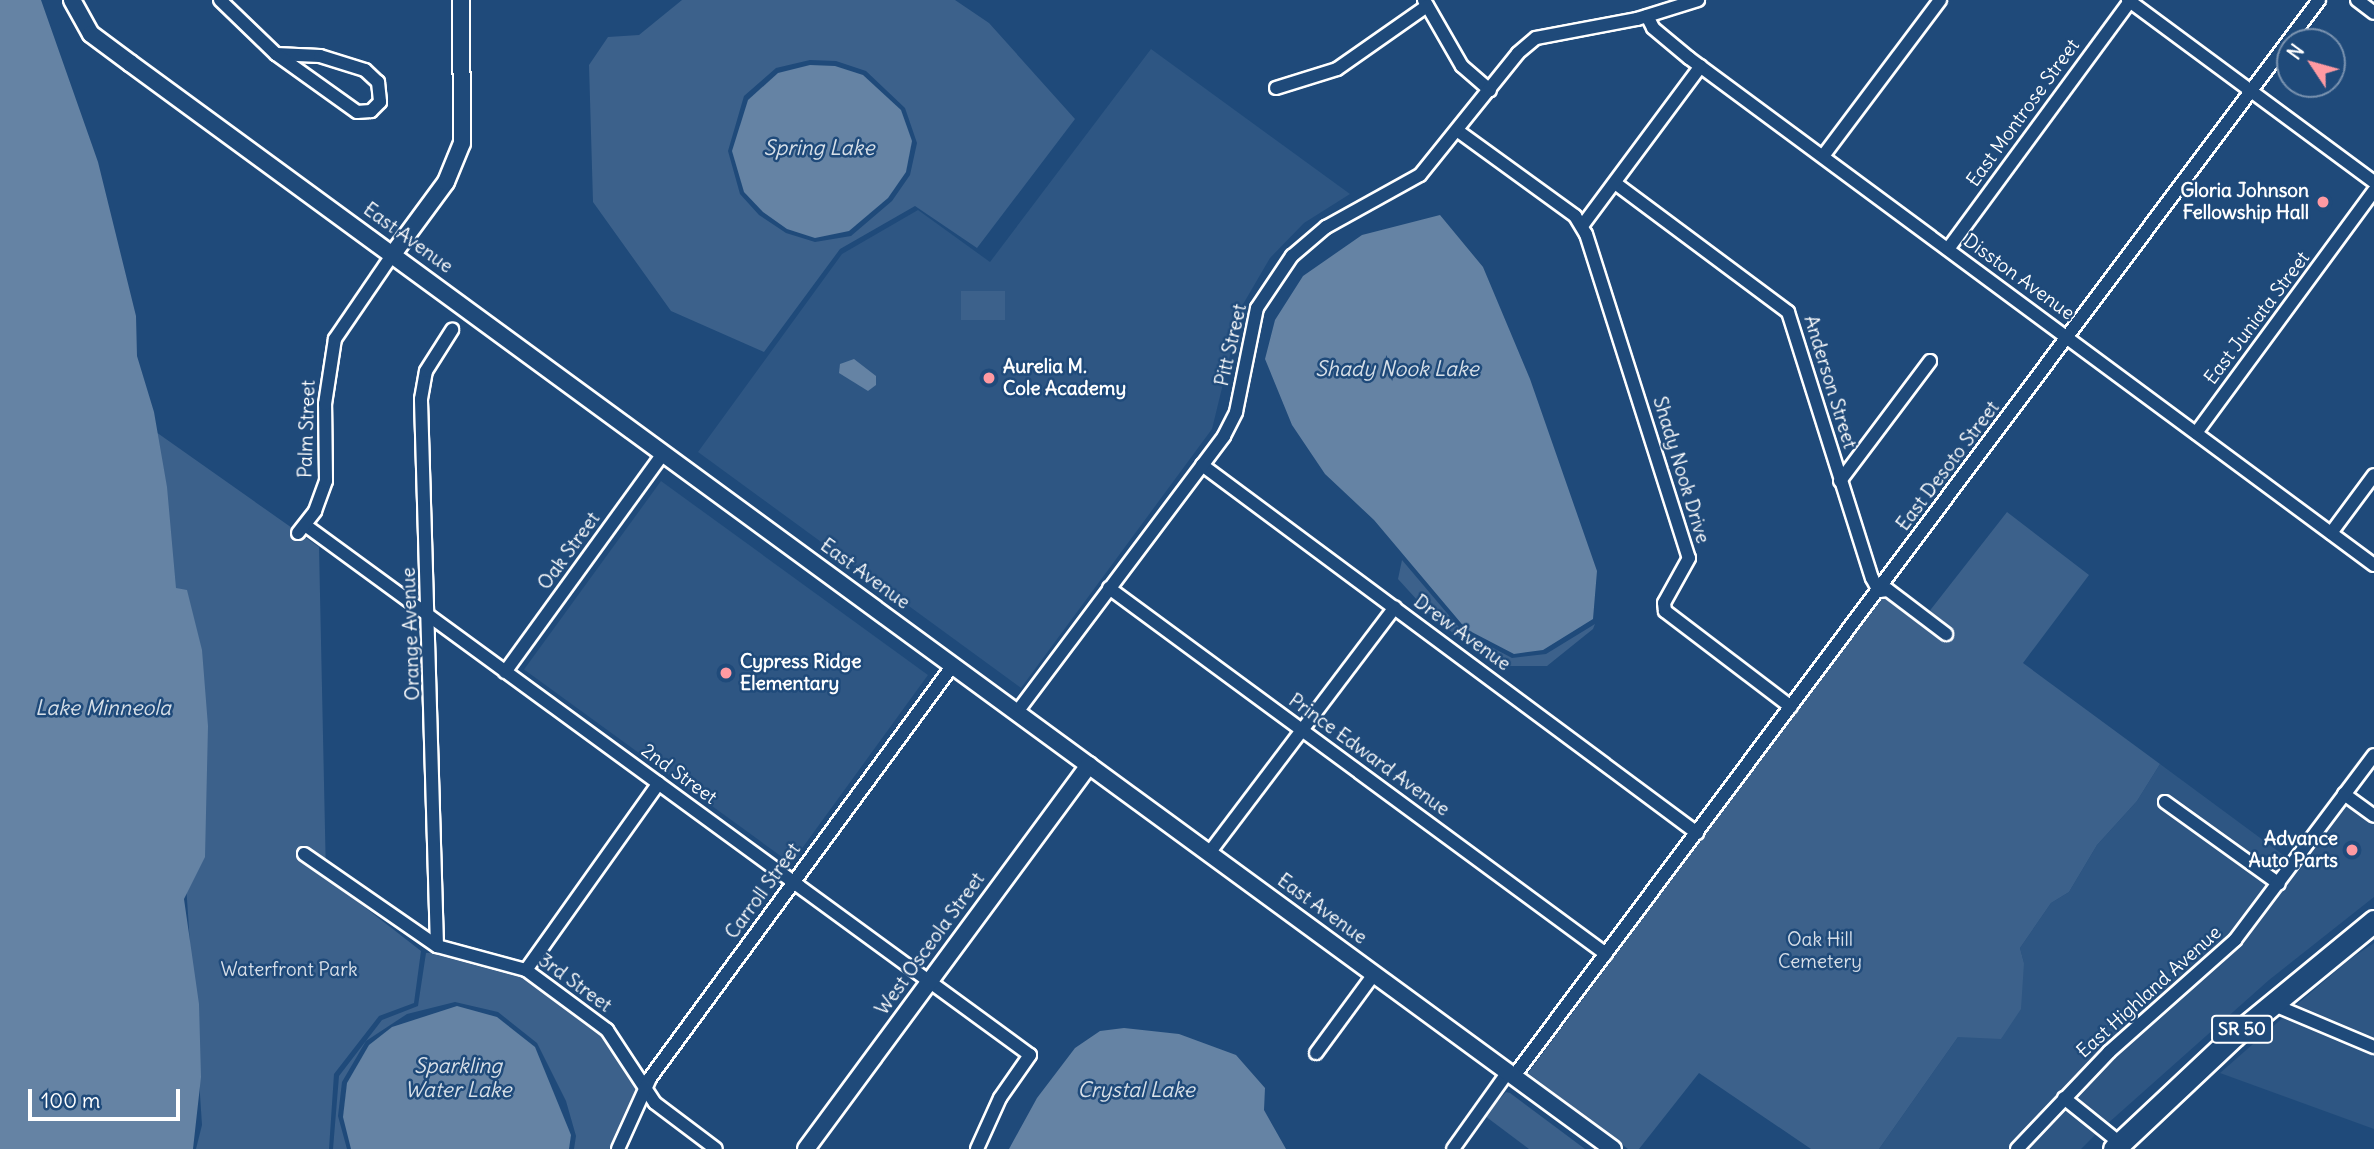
<!DOCTYPE html>
<style>
body{margin:0}
#map{position:relative;width:2374px;height:1149px;overflow:hidden;background:#1f4a7a;font-family:Delius,sans-serif}
div>[style]{position:absolute}
.built>*{inset:0;background:#2e5683;transform-origin:0 0}
.green>*{inset:0;background:#3c618b;transform-origin:0 0}
.water>*{inset:0;background:#6583a4}
.roads{filter:drop-shadow(2px 0 #fff) drop-shadow(-2px 0 #fff) drop-shadow(0 2px #fff) drop-shadow(0 -2px #fff)}
.minor>*{height:12px;margin:-6px;padding:0 6px;transform-origin:6px;border-radius:6px;background:#1f4a7a}
.tertiary>*{height:16px;margin:-8px;padding:0 8px;transform-origin:8px;border-radius:8px;background:#1f4a7a}
.trunk>*{height:21px;margin:-10.5px;padding:0 10.5px;transform-origin:10.5px;border-radius:10.5px;background:#1f4a7a}
.dots>*{width:19px;height:19px;translate:-50% -50%;box-sizing:border-box;border:4px solid #1f4a7a;border-radius:50%}
span{translate:-50% -50%;white-space:nowrap;text-align:center;line-height:1.15;-webkit-text-stroke:5px #1f4a7a;paint-order:stroke}
.shield-label span{padding:2px 5px;background:#1f4a7a;border:2px solid;border-radius:5px;-webkit-text-stroke-width:0}
.shield-label{font-size:18px;color:#fff;font-weight:700}
.street-label{font-size:19px;color:#fff}
.poi-label{font-size:19px;color:#fff;font-weight:700}
.right{translate:-100% -50%;text-align:right}
.left{translate:0 -50%;text-align:left}
.park-label{font-size:19px;color:#d8dfe8}
.water-label{font-size:21px;color:#d8e0e8;font-style:italic}
.north{position:absolute;left:2276px;top:28px;width:70px;height:70px;box-sizing:border-box;background:#1f4a7a;border:2px solid #7992af;border-radius:50%;rotate:306deg;font-size:19px;font-weight:700;line-height:28px;text-align:center;color:#fff}
.north::after{content:'';display:block;margin:auto;width:24px;height:32px;background:#ff9aa2;clip-path:polygon(50% 0,100% 100%,50% 72%,0 100%)}
.scale{position:absolute;left:28px;top:1089px;width:152px;height:32px;box-sizing:border-box;border:4px solid #fff;border-top:0;padding-left:9px;font-size:21px;line-height:24px;white-space:nowrap;color:#fff;-webkit-text-stroke:5px #1f4a7a;paint-order:stroke}
</style>
<div id="map">
<div class="built">
<div style="clip-path:polygon(1151px 49px,1350px 194px,1304px 223px,1270px 258px,1242px 306px,1212px 429px,1021px 688px,698px 452px,842px 254px,918px 210px,990px 262px)"></div>
<div style="left:661px;top:481px;width:330px;height:233px;rotate:36deg"></div>
<div style="clip-path:polygon(2374px 739px,2277px 877px,2163px 795px,2157px 803px,2271px 885px,2231px 936px,2105px 1048px,2009px 1149px,1879px 1149px,1958px 1037px,2024px 963px,2020px 948px,2051px 903px,2069px 892px,2097px 845px,2137px 801px,2160px 764px,2286px 857px)"></div>
<div style="clip-path:polygon(2346px 802px,2374px 823px,2374px 897px,2269px 980px,2106px 1125px,2072px 1098px,2240px 944px)"></div>
<div style="clip-path:polygon(2374px 943px,2374px 1042px,2294px 1007px,2350px 959px)"></div>
<div style="clip-path:polygon(2286px 1015px,2374px 1053px,2374px 1129px,2220px 1073px)"></div>
<div style="clip-path:polygon(2064px 1105px,2098px 1132px,2081px 1149px,2024px 1149px)"></div>
</div>
<div class="green">
<div style="clip-path:polygon(evenodd,682px 0,955px 0,989px 23px,1075px 119px,977px 248px,915px 206px,840px 249px,764px 352px,671px 311px,593px 202px,589px 65px,608px 37px,639px 35px,682px 0,810px 60px,836px 61px,866px 71px,905px 108px,917px 143px,910px 175px,892px 201px,851px 236px,815px 242px,786px 233px,759px 215px,740px 194px,728px 151px,744px 96px,776px 68px,810px 60px)"></div>
<div style="left:961px;top:291px;width:44px;height:29px"></div>
<div style="clip-path:polygon(156px 432px,319px 547px,326px 877px,421px 951px,414px 1003px,379px 1016px,334px 1074px,329px 1149px,196px 1149px,202px 1125px)"></div>
<div style="clip-path:polygon(2007px 512px,2089px 575px,2023px 663px,2160px 764px,2137px 801px,2097px 845px,2069px 892px,2051px 903px,2020px 948px,2024px 963px,2021px 1009px,2001px 1039px,1958px 1037px,1879px 1149px,1811px 1149px,1699px 1073px,1639px 1149px,1628px 1149px,1528px 1073px,1890px 585px,1928px 613px)"></div>
<div style="clip-path:polygon(1402px 560px,1463px 632px,1512px 658px,1546px 654px,1595px 624px,1593px 629px,1547px 666px,1504px 666px,1438px 623px,1398px 579px)"></div>
<div style="clip-path:polygon(439px 952px,519px 972px,603px 1034px,638px 1090px,611px 1149px,574px 1149px,576px 1136px,566px 1101px,537px 1043px,498px 1012px,455px 1002px,407px 1014px,366px 1041px,342px 1082px,338px 1116px,347px 1149px,333px 1149px,339px 1076px,382px 1020px,418px 1006px,426px 953px)"></div>
<div style="clip-path:polygon(1506px 1092px,1510px 1093px,1585px 1149px,1529px 1149px,1485px 1116px)"></div>
</div>
<div class="water">
<div style="clip-path:polygon(0 0,41px 0,98px 162px,136px 316px,137px 356px,154px 412px,167px 487px,176px 588px,187px 590px,202px 650px,208px 726px,205px 857px,184px 899px,199px 1004px,201px 1077px,193px 1149px,0 1149px)"></div>
<div style="clip-path:polygon(810px 65px,835px 66px,863px 75px,901px 110px,912px 141px,906px 172px,888px 198px,849px 231px,815px 238px,787px 229px,763px 212px,744px 192px,732px 151px,748px 100px,778px 73px)"></div>
<div style="clip-path:polygon(1440px 215px,1483px 267px,1530px 379px,1597px 571px,1593px 619px,1543px 650px,1514px 654px,1466px 629px,1374px 520px,1325px 474px,1292px 425px,1265px 359px,1275px 320px,1303px 276px,1362px 235px)"></div>
<div style="clip-path:polygon(854px 359px,876px 376px,876px 385px,868px 391px,839px 373px,840px 364px)"></div>
<div style="clip-path:polygon(457px 1006px,497px 1017px,535px 1047px,571px 1135px,569px 1149px,351px 1149px,343px 1117px,347px 1083px,369px 1045px,392px 1027px)"></div>
<div style="clip-path:polygon(1124px 1028px,1179px 1034px,1236px 1055px,1265px 1088px,1264px 1110px,1286px 1149px,1009px 1149px,1037px 1098px,1075px 1048px,1100px 1031px)"></div>
</div>
<div class="roads">
<div class="minor">
<div style="left:220px;top:0;width:78px;rotate:44deg"></div>
<div style="left:1424px;top:0;width:76px;rotate:60.1deg"></div>
<div style="left:1462px;top:66px;width:37px;rotate:41deg"></div>
<div style="left:2128px;top:0;width:306px;rotate:36.5deg"></div>
<div style="left:2357px;top:0;width:21px;rotate:37deg"></div>
<div style="left:1647px;top:16px;width:13px;rotate:63deg"></div>
<div style="left:1653px;top:28px;width:47px;rotate:39.8deg"></div>
<div style="left:1689px;top:58px;width:852px;rotate:36.51deg"></div>
<div style="left:276px;top:54px;width:44px;rotate:2.6deg"></div>
<div style="left:320px;top:56px;width:47px;rotate:17.3deg"></div>
<div style="left:365px;top:70px;width:18px;rotate:43deg"></div>
<div style="left:378px;top:82px;width:20px;rotate:84deg"></div>
<div style="left:380px;top:102px;width:13px;rotate:135deg"></div>
<div style="left:371px;top:111px;width:14px;rotate:176deg"></div>
<div style="left:357px;top:112px;width:100px;rotate:-144.4deg"></div>
<div style="left:1276px;top:88px;width:64px;rotate:-17.3deg"></div>
<div style="left:1337px;top:69px;width:110px;rotate:-35deg"></div>
<div style="left:1458px;top:131px;width:145px;rotate:36deg"></div>
<div style="left:1575px;top:216px;width:21px;rotate:59deg"></div>
<div style="left:1586px;top:234px;width:340px;rotate:72.4deg"></div>
<div style="left:1689px;top:558px;width:51px;rotate:119.1deg"></div>
<div style="left:1664px;top:603px;width:8px;rotate:83deg"></div>
<div style="left:1665px;top:611px;width:158px;rotate:37.3deg"></div>
<div style="left:1823px;top:156px;width:195px;rotate:-53.1deg"></div>
<div style="left:1615px;top:183px;width:216px;rotate:36.7deg"></div>
<div style="left:1788px;top:312px;width:279px;rotate:72.5deg"></div>
<div style="left:1872px;top:578px;width:15px;rotate:62deg"></div>
<div style="left:1879px;top:591px;width:9px;rotate:-6deg"></div>
<div style="left:1888px;top:590px;width:73px;rotate:37.2deg"></div>
<div style="left:1582px;top:226px;width:199px;rotate:-53.4deg"></div>
<div style="left:1948px;top:249px;width:308px;rotate:-53.7deg"></div>
<div style="left:2196px;top:433px;width:300px;rotate:-53.7deg"></div>
<div style="left:1202px;top:465px;width:617px;rotate:36.63deg"></div>
<div style="left:1840px;top:481px;width:150px;rotate:-53.1deg"></div>
<div style="left:305px;top:525px;width:898px;rotate:36.17deg"></div>
<div style="left:1030px;top:1055px;width:52px;rotate:124.9deg"></div>
<div style="left:1000px;top:1098px;width:56px;rotate:114.3deg"></div>
<div style="left:298px;top:533px;width:28px;rotate:-52deg"></div>
<div style="left:315px;top:511px;width:32px;rotate:-70deg"></div>
<div style="left:326px;top:481px;width:77px;rotate:-90.7deg"></div>
<div style="left:325px;top:404px;width:66px;rotate:-81.3deg"></div>
<div style="left:335px;top:339px;width:103px;rotate:-55.7deg"></div>
<div style="left:2331px;top:533px;width:72px;rotate:-53.4deg"></div>
<div style="left:1109px;top:588px;width:617px;rotate:36.37deg"></div>
<div style="left:505px;top:672px;width:271px;rotate:-54.1deg"></div>
<div style="left:1017px;top:712px;width:345px;rotate:-53.1deg"></div>
<div style="left:1224px;top:436px;width:27px;rotate:-63deg"></div>
<div style="left:1236px;top:412px;width:106px;rotate:-78.6deg"></div>
<div style="left:1257px;top:308px;width:63px;rotate:-56.1deg"></div>
<div style="left:1292px;top:256px;width:45px;rotate:-40.5deg"></div>
<div style="left:1326px;top:227px;width:107px;rotate:-29deg"></div>
<div style="left:1420px;top:175px;width:156px;rotate:-51.2deg"></div>
<div style="left:1518px;top:53px;width:23px;rotate:-40deg"></div>
<div style="left:1536px;top:38px;width:103px;rotate:-10.7deg"></div>
<div style="left:1637px;top:19px;width:64px;rotate:-17.3deg"></div>
<div style="left:2344px;top:794px;width:37px;rotate:36deg"></div>
<div style="left:2165px;top:802px;width:140px;rotate:35.7deg"></div>
<div style="left:1209px;top:853px;width:308px;rotate:-52.9deg"></div>
<div style="left:304px;top:854px;width:162px;rotate:34.7deg"></div>
<div style="left:437px;top:946px;width:92px;rotate:15.1deg"></div>
<div style="left:526px;top:970px;width:101px;rotate:36.5deg"></div>
<div style="left:607px;top:1030px;width:87px;rotate:56.7deg"></div>
<div style="left:655px;top:1103px;width:76px;rotate:37deg"></div>
<div style="left:437px;top:946px;width:547px;rotate:-91.68deg"></div>
<div style="left:421px;top:399px;width:28px;rotate:-80deg"></div>
<div style="left:426px;top:371px;width:49px;rotate:-57.6deg"></div>
<div style="left:526px;top:970px;width:229px;rotate:-54.6deg"></div>
<div style="left:2272px;top:1004px;width:111px;rotate:22.9deg"></div>
<div style="left:1316px;top:1053px;width:98px;rotate:-53.7deg"></div>
<div style="left:1514px;top:1076px;width:1344px;rotate:-53.2deg"></div>
<div style="left:2064px;top:1098px;width:72px;rotate:38.8deg"></div>
<div style="left:618px;top:1149px;width:78px;rotate:-65.7deg"></div>
<div style="left:650px;top:1078px;width:512px;rotate:-53.73deg"></div>
<div style="left:1453px;top:1149px;width:95px;rotate:-54.5deg"></div>
<div style="left:2017px;top:1149px;width:134px;rotate:-46.5deg"></div>
<div style="left:2109px;top:1052px;width:169px;rotate:-41.6deg"></div>
<div style="left:2235px;top:940px;width:231px;rotate:-53.1deg"></div>
</div>
<div class="tertiary">
<div style="left:72px;top:0;width:39px;rotate:61deg"></div>
<div style="left:91px;top:34px;width:49px;rotate:36.6deg"></div>
<div style="left:130px;top:63px;width:1838px;rotate:36.22deg"></div>
<div style="left:393px;top:254px;width:89px;rotate:-53.6deg"></div>
<div style="left:446px;top:182px;width:42px;rotate:-67.7deg"></div>
<div style="left:462px;top:143px;width:143px;rotate:-90.4deg"></div>
<div style="left:806px;top:1149px;width:477px;rotate:-53.6deg"></div>
</div>
<div class="trunk">
<div style="left:2114px;top:1149px;width:165px;rotate:-43.3deg"></div>
<div style="left:2234px;top:1036px;width:181px;rotate:-39.4deg"></div>
</div>
</div>
<div class="dots">
<div style="left:2323px;top:202px;background:#ff9aa2"></div>
<div style="left:989px;top:378px;background:#ff9aa2"></div>
<div style="left:726px;top:673px;background:#ff9aa2"></div>
<div style="left:2352px;top:850px;background:#ff9aa2"></div>
</div>
<div class="shield-label">
<span style="left:2242px;top:1029px">SR 50</span>
</div>
<div class="street-label">
<span style="left:2023px;top:113px;rotate:-54deg">East Montrose Street</span>
<span style="left:408px;top:238px;rotate:36deg">East Avenue</span>
<span style="left:2019px;top:277px;rotate:36deg">Disston Avenue</span>
<span style="left:2257px;top:318px;rotate:-53deg">East Juniata Street</span>
<span style="left:1231px;top:345px;rotate:-77deg">Pitt Street</span>
<span style="left:1830px;top:382px;rotate:73deg">Anderson Street</span>
<span style="left:307px;top:429px;rotate:-88deg">Palm Street</span>
<span style="left:1948px;top:466px;rotate:-53deg">East Desoto Street</span>
<span style="left:1681px;top:470px;rotate:73deg">Shady Nook Drive</span>
<span style="left:569px;top:551px;rotate:-54deg">Oak Street</span>
<span style="left:865px;top:574px;rotate:36deg">East Avenue</span>
<span style="left:1462px;top:633px;rotate:36deg">Drew Avenue</span>
<span style="left:411px;top:634px;rotate:-92deg">Orange Avenue</span>
<span style="left:1369px;top:755px;rotate:36deg">Prince Edward Avenue</span>
<span style="left:679px;top:774px;rotate:36deg">2nd Street</span>
<span style="left:763px;top:891px;rotate:-54deg">Carroll Street</span>
<span style="left:1322px;top:909px;rotate:36deg">East Avenue</span>
<span style="left:930px;top:944px;rotate:-54deg">West Osceola Street</span>
<span style="left:575px;top:983px;rotate:36deg">3rd Street</span>
<span style="left:2149px;top:992px;rotate:-42deg">East Highland Avenue</span>
</div>
<div class="poi-label">
<span class="right" style="left:2309px;top:202px">Gloria Johnson<br>Fellowship Hall</span>
<span class="left" style="left:1003px;top:378px">Aurelia M.<br>Cole Academy</span>
<span class="left" style="left:740px;top:673px">Cypress Ridge<br>Elementary</span>
<span class="right" style="left:2338px;top:850px">Advance<br>Auto Parts</span>
</div>
<div class="park-label">
<span style="left:1820px;top:951px">Oak Hill<br>Cemetery</span>
<span style="left:289px;top:970px">Waterfront Park</span>
</div>
<div class="water-label">
<span style="left:819px;top:148px">Spring Lake</span>
<span style="left:1397px;top:369px">Shady Nook Lake</span>
<span style="left:103px;top:708px">Lake Minneola</span>
<span style="left:458px;top:1078px">Sparkling<br>Water Lake</span>
<span style="left:1136px;top:1090px">Crystal Lake</span>
</div>
<div class="north">N</div>
<div class="scale">100 m</div>
</div>
